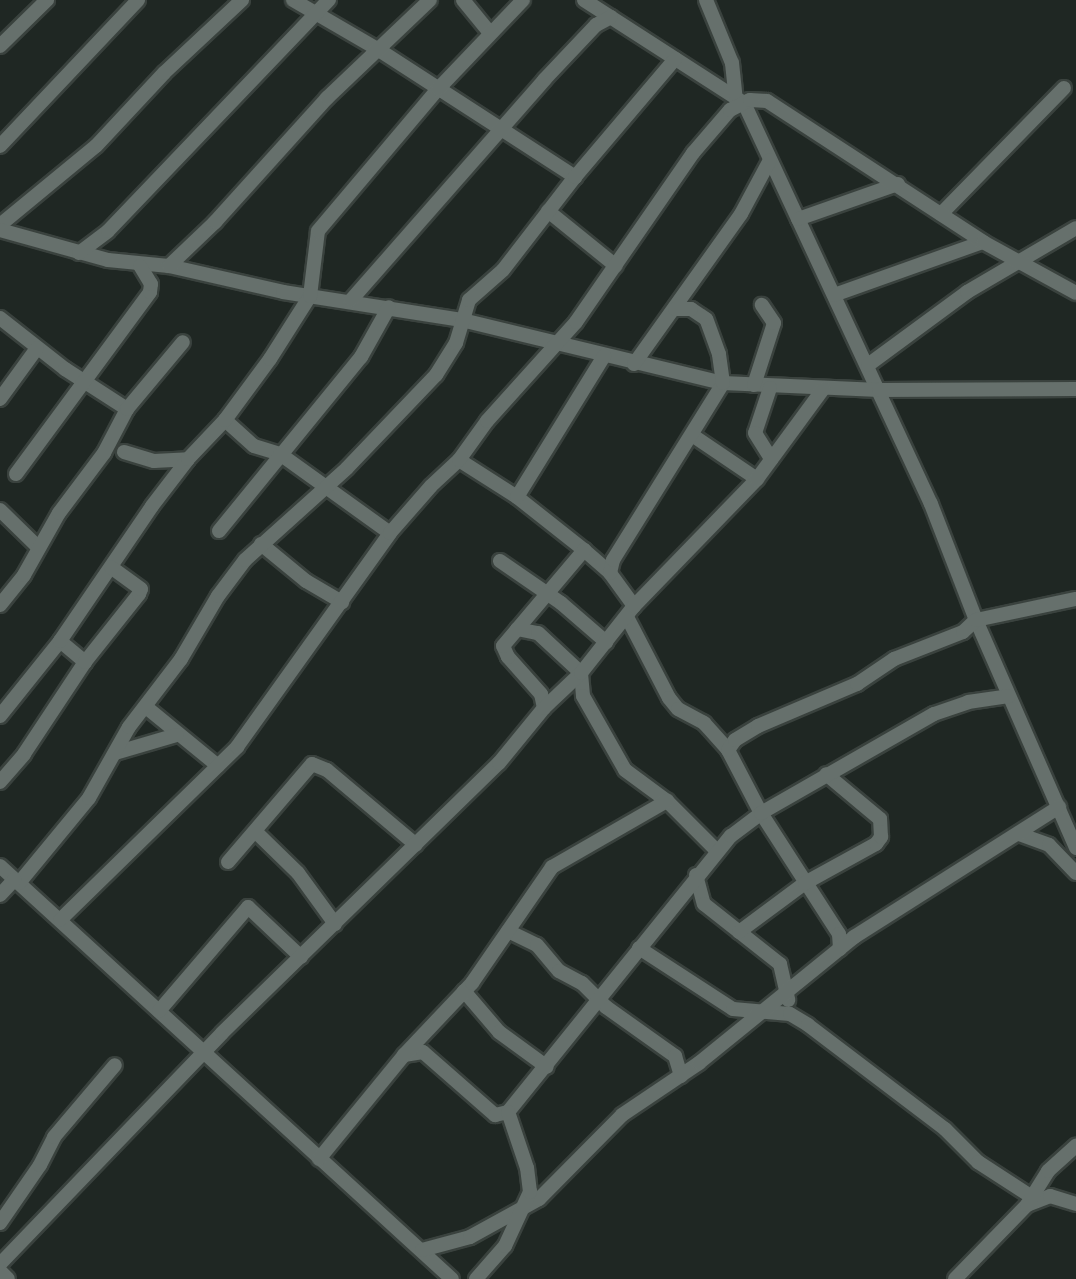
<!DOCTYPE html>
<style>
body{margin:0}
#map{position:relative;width:1076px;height:1279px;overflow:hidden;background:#1f2723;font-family:"Exo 2",sans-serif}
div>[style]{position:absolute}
.roads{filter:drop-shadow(2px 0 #3a423e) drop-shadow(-2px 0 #3a423e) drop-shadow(0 2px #3a423e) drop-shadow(0 -2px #3a423e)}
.minor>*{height:14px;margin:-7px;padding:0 7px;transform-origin:7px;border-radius:7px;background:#66706c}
span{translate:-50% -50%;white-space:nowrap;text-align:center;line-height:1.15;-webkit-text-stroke:5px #0b0f0d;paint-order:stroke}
</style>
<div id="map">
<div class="roads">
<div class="minor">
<div style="left:293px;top:0;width:99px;rotate:30.2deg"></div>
<div style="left:379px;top:50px;width:234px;rotate:32.9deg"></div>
<div style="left:463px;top:0;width:43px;rotate:50.7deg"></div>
<div style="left:584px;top:0;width:190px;rotate:32.8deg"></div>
<div style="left:744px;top:103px;width:442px;rotate:65deg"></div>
<div style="left:931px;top:504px;width:124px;rotate:68.8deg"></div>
<div style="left:976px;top:620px;width:249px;rotate:66.3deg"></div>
<div style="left:706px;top:0;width:68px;rotate:67.6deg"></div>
<div style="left:732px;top:63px;width:31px;rotate:84deg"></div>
<div style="left:0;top:46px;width:66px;rotate:-44.4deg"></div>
<div style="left:0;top:146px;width:201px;rotate:-46.6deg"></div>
<div style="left:548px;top:211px;width:87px;rotate:39deg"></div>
<div style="left:941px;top:214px;width:176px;rotate:-45.7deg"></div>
<div style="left:798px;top:219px;width:106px;rotate:-19.3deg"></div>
<div style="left:0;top:225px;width:124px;rotate:-39.5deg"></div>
<div style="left:96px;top:146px;width:100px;rotate:-47deg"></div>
<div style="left:164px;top:73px;width:107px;rotate:-43.1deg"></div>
<div style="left:0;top:230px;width:112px;rotate:15.5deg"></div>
<div style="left:108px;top:260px;width:61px;rotate:5.6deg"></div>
<div style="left:169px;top:266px;width:117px;rotate:12.8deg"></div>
<div style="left:283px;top:292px;width:181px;rotate:8.9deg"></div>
<div style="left:462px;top:320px;width:268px;rotate:13.6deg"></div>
<div style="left:723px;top:383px;width:156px;rotate:2.6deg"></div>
<div style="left:879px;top:390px;width:197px;rotate:-0.3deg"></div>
<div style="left:79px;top:253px;width:36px;rotate:-37deg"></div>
<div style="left:108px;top:231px;width:320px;rotate:-46.3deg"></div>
<div style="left:169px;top:266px;width:64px;rotate:-43.7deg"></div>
<div style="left:215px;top:222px;width:167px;rotate:-47.9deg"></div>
<div style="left:327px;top:98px;width:142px;rotate:-43.6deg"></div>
<div style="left:834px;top:295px;width:158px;rotate:-19.6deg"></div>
<div style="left:351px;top:300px;width:293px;rotate:-48.7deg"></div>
<div style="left:544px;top:80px;width:76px;rotate:-46.6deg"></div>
<div style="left:596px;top:25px;width:17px;rotate:-28deg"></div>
<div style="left:0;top:318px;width:83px;rotate:38.1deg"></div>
<div style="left:65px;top:369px;width:74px;rotate:32.8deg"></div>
<div style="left:634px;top:364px;width:184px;rotate:-54.5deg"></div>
<div style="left:741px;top:214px;width:61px;rotate:-61.8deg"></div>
<div style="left:868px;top:365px;width:123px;rotate:-36.4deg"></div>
<div style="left:967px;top:292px;width:126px;rotate:-30.4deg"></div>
<div style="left:754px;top:385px;width:65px;rotate:-72.1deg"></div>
<div style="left:774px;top:323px;width:22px;rotate:-124deg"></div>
<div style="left:770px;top:388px;width:47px;rotate:108.4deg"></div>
<div style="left:755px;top:433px;width:31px;rotate:58deg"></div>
<div style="left:0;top:399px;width:63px;rotate:-54deg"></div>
<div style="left:225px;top:420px;width:39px;rotate:42deg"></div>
<div style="left:254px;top:446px;width:27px;rotate:17deg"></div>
<div style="left:280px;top:454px;width:135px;rotate:35.7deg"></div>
<div style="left:692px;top:435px;width:78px;rotate:34.1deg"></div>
<div style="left:124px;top:452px;width:31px;rotate:17deg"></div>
<div style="left:154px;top:461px;width:34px;rotate:-3deg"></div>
<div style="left:459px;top:460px;width:69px;rotate:32.5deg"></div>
<div style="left:517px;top:497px;width:85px;rotate:38.3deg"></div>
<div style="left:584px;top:550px;width:35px;rotate:41deg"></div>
<div style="left:610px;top:573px;width:41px;rotate:54deg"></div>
<div style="left:16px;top:474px;width:226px;rotate:-53.6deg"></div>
<div style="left:150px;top:292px;width:8px;rotate:-83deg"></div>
<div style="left:151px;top:284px;width:21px;rotate:-121deg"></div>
<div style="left:517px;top:497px;width:166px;rotate:-58.3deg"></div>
<div style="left:0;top:510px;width:54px;rotate:44.3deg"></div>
<div style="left:219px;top:531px;width:225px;rotate:-50.8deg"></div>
<div style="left:361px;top:357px;width:57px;rotate:-60.8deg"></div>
<div style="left:261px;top:544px;width:58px;rotate:39.4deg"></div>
<div style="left:306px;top:581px;width:42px;rotate:30.3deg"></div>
<div style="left:500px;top:561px;width:74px;rotate:34.5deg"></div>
<div style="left:561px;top:603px;width:60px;rotate:40.9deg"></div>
<div style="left:610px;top:573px;width:13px;rotate:-77deg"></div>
<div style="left:613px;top:560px;width:208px;rotate:-58.1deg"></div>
<div style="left:723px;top:383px;width:29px;rotate:-98deg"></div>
<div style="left:719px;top:354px;width:37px;rotate:-110deg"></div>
<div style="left:706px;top:319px;width:18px;rotate:-146deg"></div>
<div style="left:691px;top:309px;width:16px;rotate:180deg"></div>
<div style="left:0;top:605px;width:38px;rotate:-51deg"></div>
<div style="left:24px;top:575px;width:71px;rotate:-60.6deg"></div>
<div style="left:59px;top:513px;width:75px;rotate:-53.1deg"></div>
<div style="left:104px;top:453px;width:50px;rotate:-62.4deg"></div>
<div style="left:127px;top:409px;width:87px;rotate:-50.1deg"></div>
<div style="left:627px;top:617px;width:91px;rotate:62.6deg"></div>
<div style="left:669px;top:698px;width:14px;rotate:51deg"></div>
<div style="left:678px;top:709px;width:30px;rotate:28deg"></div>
<div style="left:704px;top:723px;width:36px;rotate:48deg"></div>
<div style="left:728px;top:750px;width:71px;rotate:62.4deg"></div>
<div style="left:761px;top:813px;width:144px;rotate:57.2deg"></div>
<div style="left:839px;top:934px;width:15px;rotate:86deg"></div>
<div style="left:517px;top:629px;width:21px;rotate:11deg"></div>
<div style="left:538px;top:633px;width:59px;rotate:42.9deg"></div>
<div style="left:581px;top:673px;width:23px;rotate:85deg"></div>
<div style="left:583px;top:696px;width:85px;rotate:60.4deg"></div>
<div style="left:625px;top:770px;width:52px;rotate:36.4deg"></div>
<div style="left:667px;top:801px;width:69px;rotate:45deg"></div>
<div style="left:60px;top:641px;width:33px;rotate:40deg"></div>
<div style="left:146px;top:707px;width:93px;rotate:39.3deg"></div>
<div style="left:544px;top:708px;width:14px;rotate:-102deg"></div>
<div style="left:541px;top:694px;width:50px;rotate:-131.7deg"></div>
<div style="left:508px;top:657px;width:12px;rotate:-114deg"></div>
<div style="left:503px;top:646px;width:126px;rotate:-49.8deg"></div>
<div style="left:0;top:716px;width:96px;rotate:-51.3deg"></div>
<div style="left:60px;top:641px;width:163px;rotate:-55.7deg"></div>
<div style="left:152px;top:506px;width:59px;rotate:-52.5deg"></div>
<div style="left:188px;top:459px;width:54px;rotate:-46.5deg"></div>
<div style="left:225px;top:420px;width:76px;rotate:-53.6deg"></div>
<div style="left:270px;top:359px;width:75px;rotate:-57.6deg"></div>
<div style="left:310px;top:296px;width:65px;rotate:-83deg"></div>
<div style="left:318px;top:231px;width:186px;rotate:-49.8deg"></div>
<div style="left:438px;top:89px;width:123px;rotate:-46.3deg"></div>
<div style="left:728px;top:750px;width:12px;rotate:-55deg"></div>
<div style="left:735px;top:740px;width:27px;rotate:-31deg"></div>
<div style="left:758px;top:726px;width:108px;rotate:-23deg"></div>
<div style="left:857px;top:684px;width:45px;rotate:-34deg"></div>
<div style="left:894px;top:659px;width:74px;rotate:-21.4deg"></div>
<div style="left:963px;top:632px;width:18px;rotate:-43deg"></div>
<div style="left:976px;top:620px;width:102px;rotate:-11.9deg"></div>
<div style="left:115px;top:753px;width:64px;rotate:-16.4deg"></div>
<div style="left:0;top:782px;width:37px;rotate:-49deg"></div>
<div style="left:24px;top:754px;width:110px;rotate:-56.5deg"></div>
<div style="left:85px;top:662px;width:87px;rotate:-51.5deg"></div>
<div style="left:139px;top:594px;width:5px;rotate:-68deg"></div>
<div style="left:141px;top:589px;width:37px;rotate:-144deg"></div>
<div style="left:257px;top:833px;width:57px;rotate:44.3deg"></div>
<div style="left:298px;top:873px;width:63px;rotate:54deg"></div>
<div style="left:1019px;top:834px;width:32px;rotate:20deg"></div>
<div style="left:1049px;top:845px;width:39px;rotate:46deg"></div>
<div style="left:228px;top:862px;width:129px;rotate:-49.4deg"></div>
<div style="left:312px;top:764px;width:16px;rotate:22deg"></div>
<div style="left:327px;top:770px;width:116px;rotate:40.1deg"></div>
<div style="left:0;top:866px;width:612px;rotate:42.42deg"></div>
<div style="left:696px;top:875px;width:30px;rotate:75deg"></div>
<div style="left:704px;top:904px;width:97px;rotate:38.3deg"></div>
<div style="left:780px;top:964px;width:37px;rotate:77deg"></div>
<div style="left:19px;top:883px;width:110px;rotate:-50.5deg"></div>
<div style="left:89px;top:798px;width:81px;rotate:-60.6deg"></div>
<div style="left:129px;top:727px;width:86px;rotate:-52.6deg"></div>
<div style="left:181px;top:659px;width:73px;rotate:-59.6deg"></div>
<div style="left:218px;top:596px;width:45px;rotate:-53.1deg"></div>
<div style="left:245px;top:560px;width:137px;rotate:-42deg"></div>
<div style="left:347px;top:468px;width:129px;rotate:-46.3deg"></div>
<div style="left:436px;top:375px;width:38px;rotate:-58deg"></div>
<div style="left:456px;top:343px;width:45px;rotate:-73.2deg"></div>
<div style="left:469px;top:300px;width:45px;rotate:-41.4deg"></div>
<div style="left:503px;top:270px;width:118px;rotate:-52.3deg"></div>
<div style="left:575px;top:177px;width:155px;rotate:-49.7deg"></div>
<div style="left:0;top:895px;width:21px;rotate:-47deg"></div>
<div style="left:60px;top:920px;width:248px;rotate:-44.3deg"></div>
<div style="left:237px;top:747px;width:263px;rotate:-54.4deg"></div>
<div style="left:390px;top:533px;width:62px;rotate:-48.9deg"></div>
<div style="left:431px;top:486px;width:38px;rotate:-43deg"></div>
<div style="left:459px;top:460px;width:48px;rotate:-54.3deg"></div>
<div style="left:487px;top:421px;width:133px;rotate:-48deg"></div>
<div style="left:576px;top:322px;width:206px;rotate:-55.3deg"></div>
<div style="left:693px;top:153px;width:57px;rotate:-49.3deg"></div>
<div style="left:730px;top:110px;width:22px;rotate:-27deg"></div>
<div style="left:750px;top:100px;width:17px;rotate:3deg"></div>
<div style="left:767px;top:101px;width:258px;rotate:33.1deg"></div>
<div style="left:983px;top:242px;width:106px;rotate:28.7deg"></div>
<div style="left:508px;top:931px;width:32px;rotate:26deg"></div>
<div style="left:537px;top:945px;width:34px;rotate:50deg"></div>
<div style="left:559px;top:971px;width:26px;rotate:28deg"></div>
<div style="left:582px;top:983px;width:34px;rotate:45deg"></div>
<div style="left:606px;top:1007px;width:85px;rotate:35.4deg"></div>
<div style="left:675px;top:1056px;width:21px;rotate:73deg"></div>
<div style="left:739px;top:932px;width:82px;rotate:-36.6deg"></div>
<div style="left:805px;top:883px;width:81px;rotate:-28.8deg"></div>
<div style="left:876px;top:844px;width:9px;rotate:-54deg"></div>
<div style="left:881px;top:837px;width:18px;rotate:-93deg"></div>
<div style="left:880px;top:819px;width:70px;rotate:-140.2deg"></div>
<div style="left:639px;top:948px;width:112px;rotate:33deg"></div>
<div style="left:733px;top:1009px;width:57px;rotate:5deg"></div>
<div style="left:790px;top:1014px;width:21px;rotate:31deg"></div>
<div style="left:808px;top:1025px;width:172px;rotate:37.2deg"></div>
<div style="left:945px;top:1129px;width:47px;rotate:45deg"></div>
<div style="left:978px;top:1162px;width:64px;rotate:32.9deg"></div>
<div style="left:464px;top:991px;width:54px;rotate:49.5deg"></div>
<div style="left:499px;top:1032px;width:59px;rotate:36.1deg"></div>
<div style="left:159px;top:1011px;width:137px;rotate:-49.4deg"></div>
<div style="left:248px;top:907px;width:73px;rotate:43.3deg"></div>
<div style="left:404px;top:1055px;width:19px;rotate:-9deg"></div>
<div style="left:423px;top:1052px;width:96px;rotate:41.2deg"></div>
<div style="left:495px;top:1115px;width:13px;rotate:-13deg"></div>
<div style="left:508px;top:1112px;width:355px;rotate:-51.1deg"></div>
<div style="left:731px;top:836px;width:38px;rotate:-37deg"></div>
<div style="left:761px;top:813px;width:199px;rotate:-29.8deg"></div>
<div style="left:934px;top:714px;width:36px;rotate:-19deg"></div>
<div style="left:968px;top:702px;width:41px;rotate:-8.3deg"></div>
<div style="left:319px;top:1159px;width:134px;rotate:-50.7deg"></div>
<div style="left:404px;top:1055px;width:99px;rotate:-46.6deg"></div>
<div style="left:472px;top:983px;width:141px;rotate:-55.4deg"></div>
<div style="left:552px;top:867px;width:133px;rotate:-29.9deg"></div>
<div style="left:1027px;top:1205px;width:25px;rotate:-21deg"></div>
<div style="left:1050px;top:1196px;width:27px;rotate:17deg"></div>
<div style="left:0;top:1223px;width:70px;rotate:-55.4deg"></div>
<div style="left:40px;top:1165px;width:31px;rotate:-63deg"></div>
<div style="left:54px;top:1137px;width:94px;rotate:-49.7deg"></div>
<div style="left:422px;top:1250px;width:50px;rotate:-15.2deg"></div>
<div style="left:470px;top:1237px;width:79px;rotate:-28.8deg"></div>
<div style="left:539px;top:1199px;width:118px;rotate:-45.3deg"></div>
<div style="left:622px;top:1115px;width:93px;rotate:-34deg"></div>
<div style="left:699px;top:1063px;width:200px;rotate:-39.1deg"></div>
<div style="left:854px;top:937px;width:243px;rotate:-32.4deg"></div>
<div style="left:0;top:1264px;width:320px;rotate:-46.1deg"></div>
<div style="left:222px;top:1033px;width:387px;rotate:-44.3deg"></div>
<div style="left:499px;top:763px;width:71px;rotate:-50.7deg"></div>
<div style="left:544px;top:708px;width:51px;rotate:-43.4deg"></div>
<div style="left:581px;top:673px;width:85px;rotate:-51.7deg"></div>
<div style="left:634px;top:606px;width:177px;rotate:-45.9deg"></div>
<div style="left:757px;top:479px;width:112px;rotate:-53.7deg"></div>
<div style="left:0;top:1271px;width:11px;rotate:45deg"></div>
<div style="left:476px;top:1279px;width:44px;rotate:-48.7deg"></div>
<div style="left:505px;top:1246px;width:60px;rotate:-65.2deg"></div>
<div style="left:530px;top:1192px;width:24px;rotate:-97deg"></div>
<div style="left:527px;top:1168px;width:59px;rotate:-108.7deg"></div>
<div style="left:955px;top:1279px;width:103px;rotate:-45.8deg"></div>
<div style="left:1027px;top:1205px;width:40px;rotate:-58deg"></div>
<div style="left:1048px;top:1171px;width:38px;rotate:-42deg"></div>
</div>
</div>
</div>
